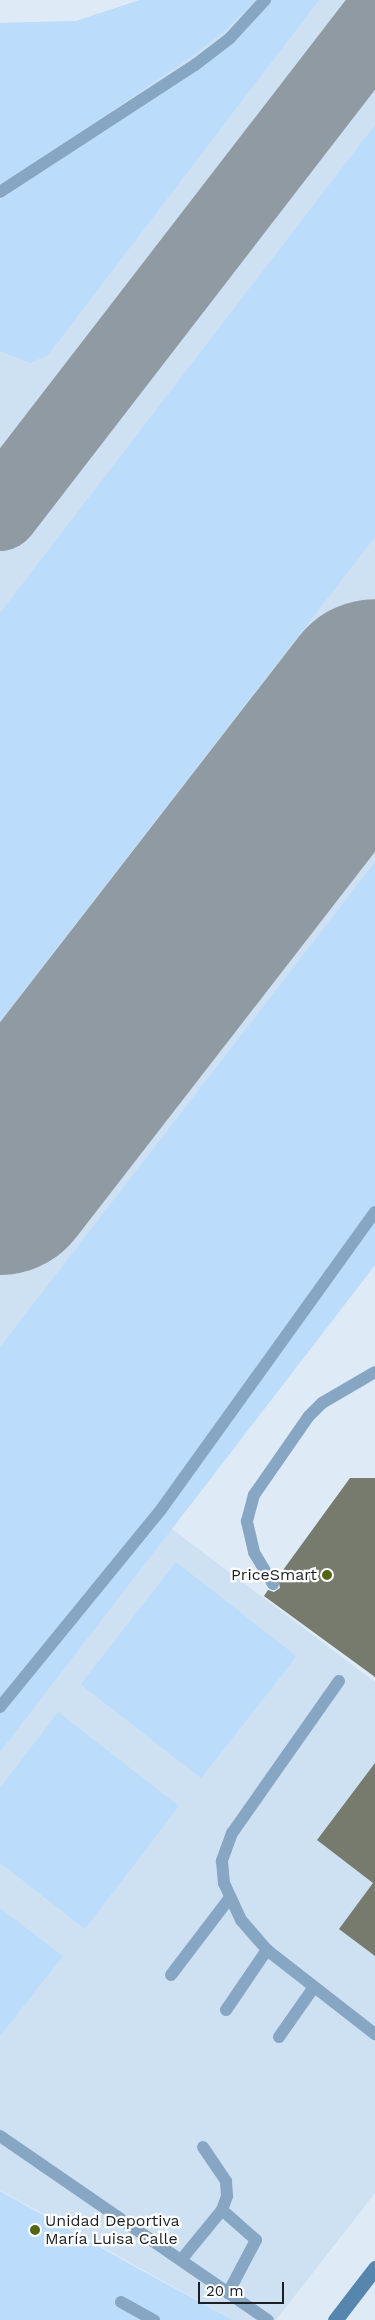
<!DOCTYPE html>
<meta charset="utf-8">
<style>
body{margin:0}
#map{position:relative;width:375px;height:2320px;overflow:hidden;background:#deebf7;font-family:"Work Sans",sans-serif}
div>[style]{position:absolute}
.built>*{inset:0;background:#cee1f3}
.green>*{inset:0;background:#bcdcfb;transform-origin:0 0}
.taxiway>*{height:78px;margin:-39px;padding:0 39px;transform-origin:39px;border-radius:39px;background:#909aa3}
.runway>*{height:192px;margin:-96px;padding:0 96px;transform-origin:96px;border-radius:96px;background:#909aa3}
.building>*{inset:0;background:#767b6d}
.service>*{height:12px;margin:-6px;padding:0 6px;transform-origin:6px;border-radius:6px;background:#87a6c3}
.secondary>*{height:15px;margin:-7.5px;padding:0 7.5px;transform-origin:7.5px;border-radius:7.5px;background:#5685ae}
.dots>*{width:14px;height:14px;translate:-50% -50%;box-sizing:border-box;border:2px solid #fff;border-radius:50%}
span{translate:-50% -50%;white-space:nowrap;text-align:center;line-height:1.15;-webkit-text-stroke:4.5px #fff;paint-order:stroke}
.poi-label{font-size:16px;color:#1c2025}
.right{translate:-100% -50%;text-align:right}
.left{translate:0 -50%;text-align:left}
.scale{position:absolute;left:198px;top:2282px;width:86px;height:22px;box-sizing:border-box;border:2px solid #1c2025;border-top:0;padding-left:6px;font-size:15px;line-height:18px;white-space:nowrap;color:#1c2025;-webkit-text-stroke:4px #fff;paint-order:stroke}
</style>
<div id="map">
<div class="built">
<div style="clip-path:polygon(140px 0,375px 0,375px 1265px,172px 1529px,375px 1682px,375px 2193px,276px 2320px,233px 2320px,0 2190px,0 23px,76px 21px)"></div>
</div>
<div class="green">
<div style="clip-path:polygon(140px 0,256px 0,225px 31px,194px 55px,0 187px,0 23px,76px 21px)"></div>
<div style="clip-path:polygon(267px 0,319px 0,48px 355px,30px 363px,0 351px,0 200px,197px 66px)"></div>
<div style="clip-path:polygon(375px 125px,375px 537px,0 1021px,0 613px)"></div>
<div style="clip-path:polygon(375px 862px,375px 1265px,0 1752px,0 1347px)"></div>
<div style="left:176px;top:1562px;width:153px;height:155px;rotate:38deg"></div>
<div style="clip-path:polygon(58px 1712px,179px 1806px,85px 1929px,0 1863px,0 1788px)"></div>
<div style="clip-path:polygon(0 1908px,63px 1956px,0 2036px)"></div>
<div style="clip-path:polygon(0 2191px,139px 2269px,233px 2320px,0 2320px)"></div>
</div>
<div class="taxiway">
<div style="left:0;top:512px;width:614px;rotate:-52.35deg"></div>
</div>
<div class="runway">
<div style="left:0;top:1179px;width:612px;rotate:-52.23deg"></div>
</div>
<div class="building">
<div style="clip-path:polygon(350px 1478px,375px 1478px,375px 1677px,264px 1596px,268px 1590px,274px 1592px,280px 1588px,278px 1577px)"></div>
<div style="clip-path:polygon(375px 1763px,375px 1956px,339px 1929px,373px 1883px,317px 1840px)"></div>
</div>
<div class="service">
<div style="left:0;top:192px;width:233px;rotate:-33.1deg"></div>
<div style="left:195px;top:65px;width:44px;rotate:-37.6deg"></div>
<div style="left:230px;top:38px;width:52px;rotate:-47.4deg"></div>
<div style="left:273px;top:1584px;width:37px;rotate:-121deg"></div>
<div style="left:254px;top:1552px;width:32px;rotate:-103deg"></div>
<div style="left:247px;top:1521px;width:27px;rotate:-75deg"></div>
<div style="left:254px;top:1495px;width:96px;rotate:-55.2deg"></div>
<div style="left:309px;top:1416px;width:18px;rotate:-45deg"></div>
<div style="left:322px;top:1403px;width:61px;rotate:-30.3deg"></div>
<div style="left:339px;top:1681px;width:186px;rotate:125.1deg"></div>
<div style="left:232px;top:1833px;width:30px;rotate:110deg"></div>
<div style="left:222px;top:1861px;width:22px;rotate:85deg"></div>
<div style="left:224px;top:1883px;width:41px;rotate:65.3deg"></div>
<div style="left:241px;top:1920px;width:40px;rotate:49deg"></div>
<div style="left:267px;top:1950px;width:137px;rotate:37.9deg"></div>
<div style="left:0;top:1707px;width:253px;rotate:-50.8deg"></div>
<div style="left:160px;top:1511px;width:368px;rotate:-54.3deg"></div>
<div style="left:171px;top:1975px;width:96px;rotate:-52.7deg"></div>
<div style="left:226px;top:2010px;width:73px;rotate:-55.7deg"></div>
<div style="left:279px;top:2037px;width:61px;rotate:-55deg"></div>
<div style="left:0;top:2136px;width:325px;rotate:34.5deg"></div>
<div style="left:222px;top:2210px;width:45px;rotate:41.4deg"></div>
<div style="left:256px;top:2240px;width:60px;rotate:117.8deg"></div>
<div style="left:181px;top:2260px;width:65px;rotate:-50.6deg"></div>
<div style="left:222px;top:2210px;width:15px;rotate:-70deg"></div>
<div style="left:227px;top:2196px;width:15px;rotate:-94deg"></div>
<div style="left:226px;top:2181px;width:41px;rotate:-124.1deg"></div>
<div style="left:121px;top:2302px;width:38px;rotate:29deg"></div>
</div>
<div class="secondary">
<div style="left:335px;top:2320px;width:66px;rotate:-52.4deg"></div>
</div>
<div class="dots">
<div style="left:327px;top:1575px;background:#526612"></div>
<div style="left:35px;top:2230px;background:#526612"></div>
</div>
<div class="poi-label">
<span class="right" style="left:317px;top:1575px">PriceSmart</span>
<span class="left" style="left:45px;top:2230px">Unidad Deportiva<br>María Luisa Calle</span>
</div>
<div class="scale">20 m</div>
</div>
